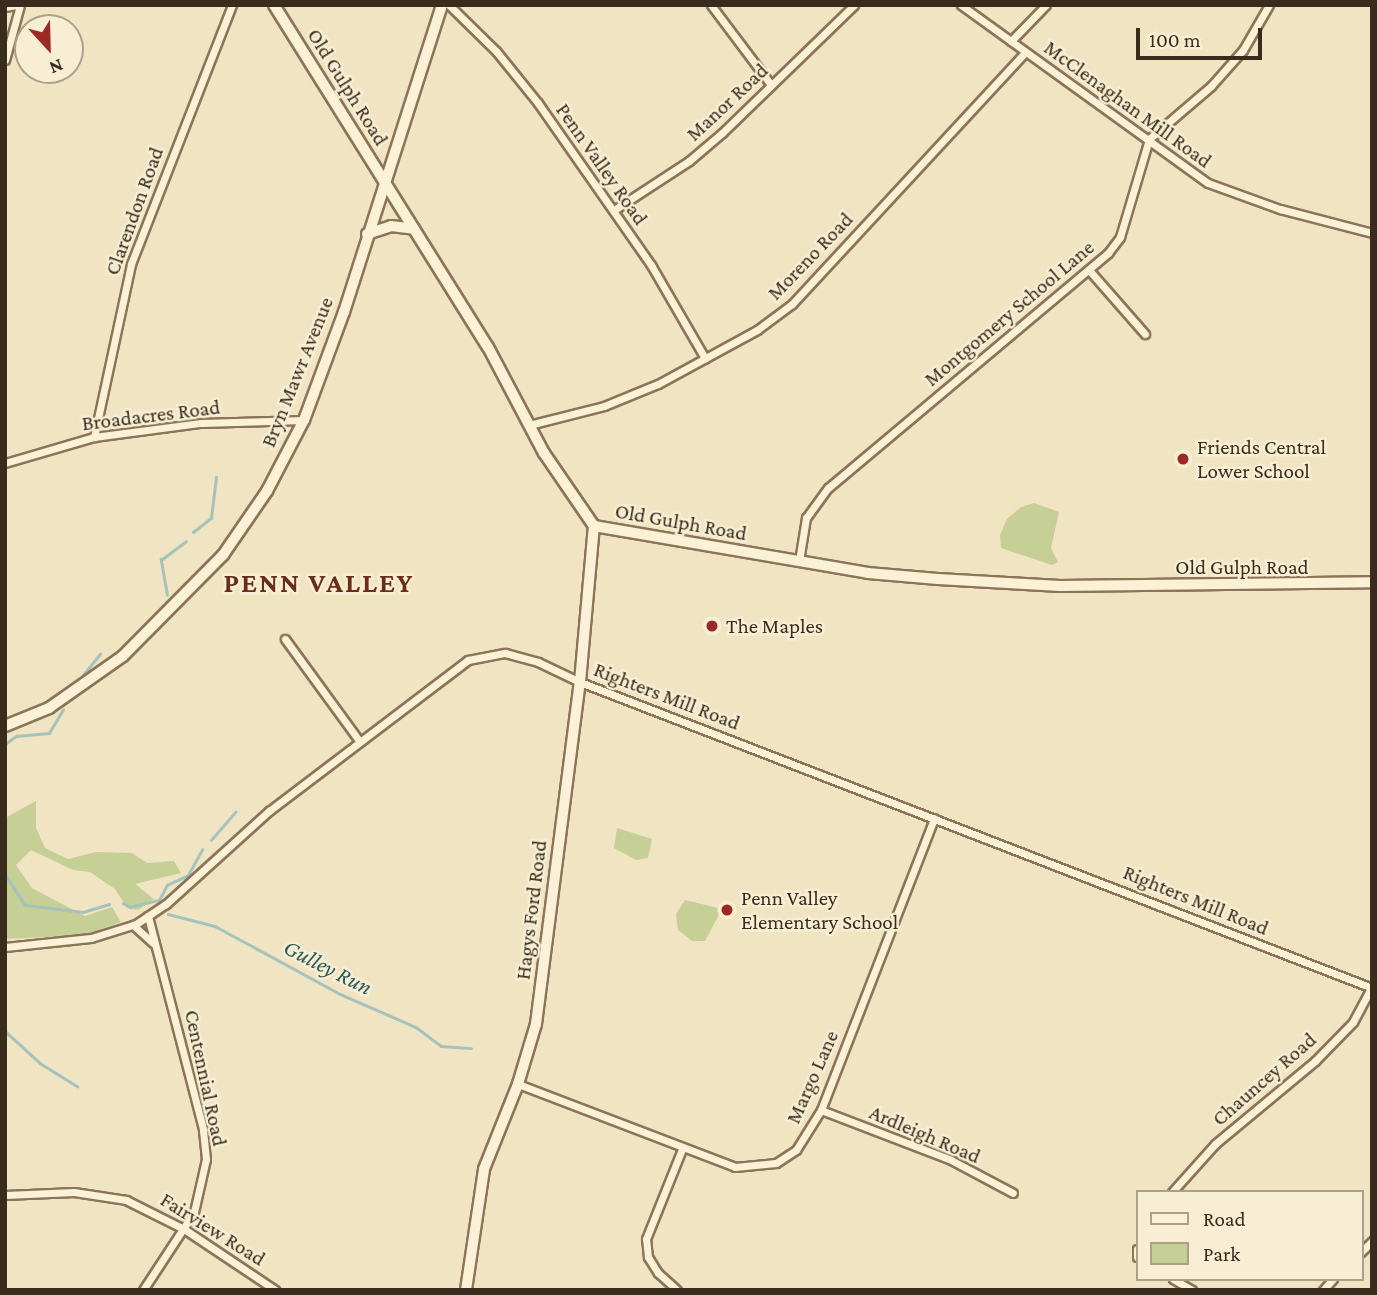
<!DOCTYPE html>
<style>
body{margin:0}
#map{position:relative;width:1377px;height:1295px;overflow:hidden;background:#f0e4c3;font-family:"Crimson Pro",serif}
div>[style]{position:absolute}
.green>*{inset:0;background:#c6cf96}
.stream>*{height:2.5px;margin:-1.25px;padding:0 1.25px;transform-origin:1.25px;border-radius:1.25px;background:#a5c3bb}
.roads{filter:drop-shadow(2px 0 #8b7559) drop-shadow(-2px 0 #8b7559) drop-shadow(0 2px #8b7559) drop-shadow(0 -2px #8b7559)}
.street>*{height:7px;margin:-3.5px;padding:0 3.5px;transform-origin:3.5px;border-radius:3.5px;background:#faf1d6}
.secondary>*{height:10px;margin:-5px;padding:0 5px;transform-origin:5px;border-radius:5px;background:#faf1d6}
.dots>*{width:19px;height:19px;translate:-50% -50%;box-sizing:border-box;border:4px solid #f7eed3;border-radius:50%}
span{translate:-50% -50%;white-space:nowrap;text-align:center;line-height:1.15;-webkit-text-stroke:5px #f7eed3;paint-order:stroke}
.street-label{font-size:21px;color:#3a2c1d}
.poi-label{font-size:21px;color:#3a2c1d}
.left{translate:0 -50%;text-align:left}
.water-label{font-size:23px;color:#2c5b59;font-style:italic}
.district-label{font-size:28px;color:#692e1b;font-weight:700;letter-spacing:2px}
.frame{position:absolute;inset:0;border:7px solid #3a2c1d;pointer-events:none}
.legend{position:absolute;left:1136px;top:1190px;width:228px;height:91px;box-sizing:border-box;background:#f7eed3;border:2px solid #aba08a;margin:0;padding:9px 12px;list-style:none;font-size:21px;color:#3a2c1d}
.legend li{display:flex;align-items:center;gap:14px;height:35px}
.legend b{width:35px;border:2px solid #aba08a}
.north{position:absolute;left:14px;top:14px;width:70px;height:70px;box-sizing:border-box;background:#f7eed3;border:2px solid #aba08a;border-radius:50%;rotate:158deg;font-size:19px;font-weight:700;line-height:28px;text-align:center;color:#3a2c1d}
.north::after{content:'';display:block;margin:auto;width:24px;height:32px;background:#9d2926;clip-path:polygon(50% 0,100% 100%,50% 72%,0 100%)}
.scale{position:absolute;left:1136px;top:28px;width:126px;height:32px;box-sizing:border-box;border:4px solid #3a2c1d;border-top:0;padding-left:9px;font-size:21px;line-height:24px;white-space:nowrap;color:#3a2c1d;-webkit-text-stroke:5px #f7eed3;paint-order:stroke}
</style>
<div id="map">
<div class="green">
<div style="clip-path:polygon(1034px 503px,1059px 512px,1051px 548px,1058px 562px,1052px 565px,1001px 548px,1000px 535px,1007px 519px,1021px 507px)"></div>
<div style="clip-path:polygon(36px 801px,36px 828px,45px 848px,68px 859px,96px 852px,132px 853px,147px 863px,174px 861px,181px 873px,135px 884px,154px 899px,138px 910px,127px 908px,115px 889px,90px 872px,73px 870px,31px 850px,16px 865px,32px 888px,85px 916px,112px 907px,121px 922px,85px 935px,5px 939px,5px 818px)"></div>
<div style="clip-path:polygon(617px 828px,652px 839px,648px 858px,636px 860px,614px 848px)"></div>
<div style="clip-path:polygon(685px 900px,722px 909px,705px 941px,692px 941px,678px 930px,676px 914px)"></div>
</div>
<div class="stream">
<div style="left:193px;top:532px;width:23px;rotate:-38deg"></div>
<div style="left:211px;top:518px;width:41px;rotate:-83deg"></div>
<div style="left:167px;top:595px;width:36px;rotate:-100deg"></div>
<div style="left:161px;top:560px;width:31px;rotate:-37deg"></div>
<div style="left:83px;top:675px;width:27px;rotate:-51deg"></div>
<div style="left:5px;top:744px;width:14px;rotate:-36deg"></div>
<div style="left:16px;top:736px;width:33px;rotate:-5deg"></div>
<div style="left:49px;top:733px;width:27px;rotate:-59deg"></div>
<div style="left:211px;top:840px;width:37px;rotate:-49deg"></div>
<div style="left:5px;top:874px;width:37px;rotate:57deg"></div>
<div style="left:25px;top:905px;width:58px;rotate:6.9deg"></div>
<div style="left:83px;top:912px;width:27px;rotate:-17deg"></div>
<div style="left:123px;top:903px;width:8px;rotate:30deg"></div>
<div style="left:130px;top:907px;width:30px;rotate:-14deg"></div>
<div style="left:159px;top:900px;width:17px;rotate:-62deg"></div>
<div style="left:167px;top:885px;width:23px;rotate:-25deg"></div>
<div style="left:188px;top:875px;width:29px;rotate:-61deg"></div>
<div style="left:168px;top:914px;width:49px;rotate:14.3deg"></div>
<div style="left:215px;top:926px;width:142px;rotate:28.5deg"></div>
<div style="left:340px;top:994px;width:83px;rotate:23.5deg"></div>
<div style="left:416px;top:1027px;width:31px;rotate:37deg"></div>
<div style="left:441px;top:1046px;width:30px;rotate:4deg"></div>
<div style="left:5px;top:1031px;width:47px;rotate:42.4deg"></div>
<div style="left:40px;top:1063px;width:44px;rotate:31.9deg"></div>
</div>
<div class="roads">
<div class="street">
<div style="left:449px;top:5px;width:66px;rotate:44.4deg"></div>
<div style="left:496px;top:51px;width:67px;rotate:51.1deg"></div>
<div style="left:538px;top:103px;width:198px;rotate:55.1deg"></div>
<div style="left:651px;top:265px;width:108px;rotate:59.9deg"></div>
<div style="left:711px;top:5px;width:100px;rotate:53.1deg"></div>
<div style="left:961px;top:5px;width:304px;rotate:35.8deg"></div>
<div style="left:1208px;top:183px;width:77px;rotate:19.9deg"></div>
<div style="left:1280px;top:209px;width:95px;rotate:14.6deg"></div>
<div style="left:5px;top:7px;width:11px;rotate:-10deg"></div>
<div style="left:1011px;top:41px;width:50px;rotate:-45.8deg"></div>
<div style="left:5px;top:60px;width:57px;rotate:-74.7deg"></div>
<div style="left:614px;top:210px;width:90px;rotate:-33.2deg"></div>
<div style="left:689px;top:161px;width:43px;rotate:-40.3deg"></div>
<div style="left:722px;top:133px;width:184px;rotate:-44.1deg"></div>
<div style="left:1089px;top:270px;width:85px;rotate:48.8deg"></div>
<div style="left:529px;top:425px;width:77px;rotate:-14.2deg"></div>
<div style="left:604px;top:406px;width:58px;rotate:-22.2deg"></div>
<div style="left:658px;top:384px;width:113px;rotate:-28.6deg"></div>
<div style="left:757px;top:330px;width:44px;rotate:-36.6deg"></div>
<div style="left:792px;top:304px;width:343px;rotate:-47.2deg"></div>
<div style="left:94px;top:437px;width:177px;rotate:-77.9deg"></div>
<div style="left:131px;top:264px;width:278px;rotate:-68.7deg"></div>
<div style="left:5px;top:463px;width:93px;rotate:-16.3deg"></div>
<div style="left:94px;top:437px;width:108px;rotate:-7.5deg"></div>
<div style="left:201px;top:423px;width:103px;rotate:-1.7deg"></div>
<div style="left:799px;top:561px;width:44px;rotate:-80.8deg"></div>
<div style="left:806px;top:518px;width:37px;rotate:-54deg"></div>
<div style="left:828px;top:488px;width:366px;rotate:-40deg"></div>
<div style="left:1108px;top:253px;width:20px;rotate:-53deg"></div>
<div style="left:1120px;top:237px;width:102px;rotate:-73.5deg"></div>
<div style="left:1149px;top:139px;width:82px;rotate:-40.5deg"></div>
<div style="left:1211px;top:86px;width:48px;rotate:-48.4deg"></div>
<div style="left:1243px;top:50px;width:52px;rotate:-60deg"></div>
<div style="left:285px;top:639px;width:127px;rotate:53.9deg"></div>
<div style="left:133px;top:925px;width:27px;rotate:42deg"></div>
<div style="left:5px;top:947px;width:86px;rotate:-6deg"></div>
<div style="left:91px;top:938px;width:47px;rotate:-17.3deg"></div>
<div style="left:136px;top:924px;width:36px;rotate:-34deg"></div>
<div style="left:166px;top:904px;width:139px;rotate:-42.1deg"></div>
<div style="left:269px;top:811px;width:250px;rotate:-37.2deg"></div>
<div style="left:468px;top:660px;width:38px;rotate:-11deg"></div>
<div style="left:505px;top:653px;width:34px;rotate:15deg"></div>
<div style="left:538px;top:662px;width:47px;rotate:25.5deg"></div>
<div style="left:580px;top:682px;width:849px;rotate:21.12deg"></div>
<div style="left:518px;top:1084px;width:232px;rotate:20.9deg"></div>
<div style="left:735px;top:1167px;width:41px;rotate:-5.6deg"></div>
<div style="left:776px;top:1163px;width:24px;rotate:-33deg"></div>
<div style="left:796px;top:1150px;width:47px;rotate:-58deg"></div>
<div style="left:821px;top:1110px;width:313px;rotate:-68.8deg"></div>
<div style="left:821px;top:1110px;width:139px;rotate:21deg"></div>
<div style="left:951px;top:1160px;width:70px;rotate:28deg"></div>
<div style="left:1172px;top:1192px;width:64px;rotate:-48.1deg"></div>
<div style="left:1215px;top:1144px;width:130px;rotate:-39.7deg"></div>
<div style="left:1315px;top:1061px;width:54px;rotate:-45.7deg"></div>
<div style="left:1353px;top:1022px;width:38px;rotate:-62deg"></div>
<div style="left:5px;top:1195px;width:69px;rotate:-2.5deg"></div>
<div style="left:74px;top:1192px;width:53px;rotate:8.7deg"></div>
<div style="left:126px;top:1200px;width:65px;rotate:26.6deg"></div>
<div style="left:184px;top:1229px;width:110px;rotate:33.8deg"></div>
<div style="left:1137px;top:1249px;width:8px;rotate:90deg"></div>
<div style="left:1361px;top:1252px;width:16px;rotate:-45deg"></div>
<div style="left:1173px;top:1279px;width:22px;rotate:30deg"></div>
<div style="left:143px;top:1290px;width:93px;rotate:-56.8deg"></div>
<div style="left:194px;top:1212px;width:54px;rotate:-77.2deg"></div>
<div style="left:206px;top:1159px;width:30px;rotate:-96deg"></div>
<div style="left:203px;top:1129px;width:220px;rotate:-104.5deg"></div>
<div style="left:677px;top:1290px;width:25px;rotate:-138deg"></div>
<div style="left:658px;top:1273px;width:19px;rotate:-122deg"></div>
<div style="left:648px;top:1257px;width:18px;rotate:-96deg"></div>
<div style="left:646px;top:1239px;width:97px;rotate:-68.2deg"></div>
<div style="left:1323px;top:1290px;width:15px;rotate:-48deg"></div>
</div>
<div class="secondary">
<div style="left:274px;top:5px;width:403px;rotate:58deg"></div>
<div style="left:488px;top:347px;width:120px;rotate:62.2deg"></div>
<div style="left:544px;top:453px;width:88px;rotate:55.6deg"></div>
<div style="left:594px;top:526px;width:278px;rotate:9.7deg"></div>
<div style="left:868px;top:573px;width:70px;rotate:4.9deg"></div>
<div style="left:938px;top:579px;width:122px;rotate:3.3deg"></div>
<div style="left:1060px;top:586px;width:312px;rotate:-0.7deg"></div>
<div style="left:367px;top:234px;width:25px;rotate:-18deg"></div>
<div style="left:391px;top:226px;width:23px;rotate:7deg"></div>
<div style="left:5px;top:726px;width:48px;rotate:-22.2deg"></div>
<div style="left:49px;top:708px;width:90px;rotate:-35.1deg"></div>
<div style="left:123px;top:656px;width:142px;rotate:-45.3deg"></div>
<div style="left:223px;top:555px;width:78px;rotate:-55.5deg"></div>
<div style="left:267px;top:491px;width:80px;rotate:-62.5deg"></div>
<div style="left:304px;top:420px;width:115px;rotate:-69.7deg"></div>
<div style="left:344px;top:312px;width:322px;rotate:-72.3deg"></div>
<div style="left:466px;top:1290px;width:122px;rotate:-81.5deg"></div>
<div style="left:484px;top:1169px;width:92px;rotate:-68.2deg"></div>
<div style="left:518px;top:1084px;width:63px;rotate:-73.3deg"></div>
<div style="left:536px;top:1024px;width:345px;rotate:-82.7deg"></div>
<div style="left:580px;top:682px;width:157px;rotate:-84.9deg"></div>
</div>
</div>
<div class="dots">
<div style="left:1183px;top:459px;background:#9d2926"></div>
<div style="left:712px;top:626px;background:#9d2926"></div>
<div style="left:727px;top:910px;background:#9d2926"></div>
</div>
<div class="street-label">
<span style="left:348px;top:87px;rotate:58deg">Old Gulph Road</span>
<span style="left:727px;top:102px;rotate:-43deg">Manor Road</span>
<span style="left:1128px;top:104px;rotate:36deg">McClenaghan Mill Road</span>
<span style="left:602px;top:164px;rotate:55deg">Penn Valley Road</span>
<span style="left:134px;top:211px;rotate:-70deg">Clarendon Road</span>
<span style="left:810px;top:256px;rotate:-46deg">Moreno Road</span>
<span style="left:1009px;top:313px;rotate:-40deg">Montgomery School Lane</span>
<span style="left:297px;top:372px;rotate:-68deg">Bryn Mawr Avenue</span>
<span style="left:151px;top:415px;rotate:-7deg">Broadacres Road</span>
<span style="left:681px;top:522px;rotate:10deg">Old Gulph Road</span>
<span style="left:1242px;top:567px">Old Gulph Road</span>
<span style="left:667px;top:696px;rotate:21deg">Righters Mill Road</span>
<span style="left:1196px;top:900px;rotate:22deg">Righters Mill Road</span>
<span style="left:531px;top:910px;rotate:-83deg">Hagys Ford Road</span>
<span style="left:812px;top:1077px;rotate:-66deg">Margo Lane</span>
<span style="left:206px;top:1078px;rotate:78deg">Centennial Road</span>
<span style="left:1264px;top:1079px;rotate:-41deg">Chauncey Road</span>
<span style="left:925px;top:1134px;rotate:23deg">Ardleigh Road</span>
<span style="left:213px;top:1229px;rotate:32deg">Fairview Road</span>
</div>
<div class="poi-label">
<span class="left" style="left:1197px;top:459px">Friends Central<br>Lower School</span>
<span class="left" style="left:726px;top:626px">The Maples</span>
<span class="left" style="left:741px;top:910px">Penn Valley<br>Elementary School</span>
</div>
<div class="water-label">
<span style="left:328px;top:967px;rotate:27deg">Gulley Run</span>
</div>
<div class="district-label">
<span style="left:319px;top:583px">PENN VALLEY</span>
</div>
<div class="frame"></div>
<ul class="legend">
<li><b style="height:9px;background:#faf1d6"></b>Road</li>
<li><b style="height:19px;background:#c6cf96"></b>Park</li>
</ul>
<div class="north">N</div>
<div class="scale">100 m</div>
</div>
